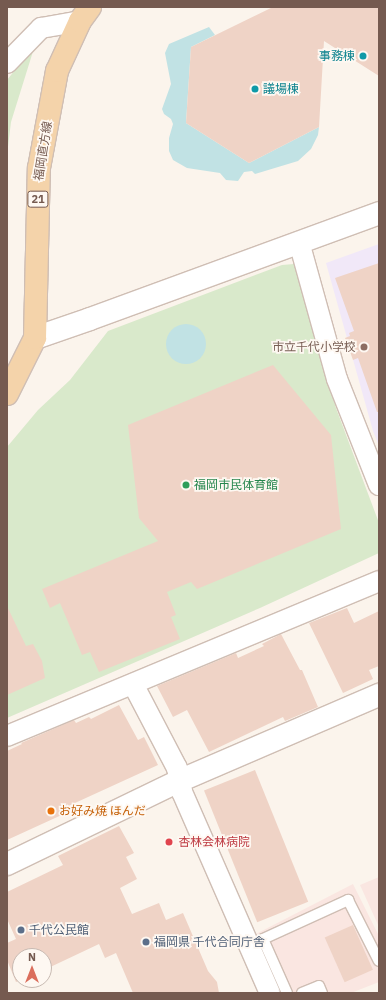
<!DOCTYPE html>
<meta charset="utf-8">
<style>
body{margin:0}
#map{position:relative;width:386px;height:1000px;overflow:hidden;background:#fbf4ec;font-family:"IBM Plex Sans","Noto Sans JP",sans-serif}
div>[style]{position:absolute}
.commercial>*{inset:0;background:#fae6e1}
.education>*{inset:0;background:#f1e8f8}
.green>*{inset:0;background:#d9e9cb}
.water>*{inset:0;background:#c1e2e4}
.round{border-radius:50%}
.building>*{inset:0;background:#efd3c6;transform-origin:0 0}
.roads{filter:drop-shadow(1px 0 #cfbeb4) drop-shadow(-1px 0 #cfbeb4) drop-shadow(0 1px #cfbeb4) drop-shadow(0 -1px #cfbeb4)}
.lane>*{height:10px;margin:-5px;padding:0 5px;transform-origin:5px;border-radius:5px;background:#fff}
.street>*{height:20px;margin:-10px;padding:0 10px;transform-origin:10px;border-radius:10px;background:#fff}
.secondary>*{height:22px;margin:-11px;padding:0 11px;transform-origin:11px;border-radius:11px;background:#fff}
.primary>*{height:22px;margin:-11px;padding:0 11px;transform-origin:11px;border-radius:11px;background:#f4d3aa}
.dots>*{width:11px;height:11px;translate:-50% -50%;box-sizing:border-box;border:2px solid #fef8f2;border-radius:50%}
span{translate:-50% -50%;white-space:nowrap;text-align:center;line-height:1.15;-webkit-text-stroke:3.5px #fef8f2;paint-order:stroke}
.shield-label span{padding:1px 3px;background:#fef8f2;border:1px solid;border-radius:3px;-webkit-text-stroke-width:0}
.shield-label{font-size:11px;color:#755a50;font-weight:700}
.culture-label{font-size:12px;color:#0d838f}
.right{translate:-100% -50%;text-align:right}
.left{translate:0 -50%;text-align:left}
.street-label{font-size:12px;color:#755a50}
.education-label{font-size:12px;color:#785e54}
.leisure-label{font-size:12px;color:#27864d}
.food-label{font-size:12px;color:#c56008}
.health-label{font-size:12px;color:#be3a42}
.service-label{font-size:12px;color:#4e5e75}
.frame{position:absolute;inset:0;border:8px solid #755a50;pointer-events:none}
.north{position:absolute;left:12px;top:948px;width:40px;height:40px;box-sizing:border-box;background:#fef8f2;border:1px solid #c7b9b1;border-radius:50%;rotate:0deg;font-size:11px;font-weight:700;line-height:16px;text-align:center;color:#755a50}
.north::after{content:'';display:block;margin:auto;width:14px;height:18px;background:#db6e5c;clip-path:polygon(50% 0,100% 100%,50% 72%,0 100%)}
</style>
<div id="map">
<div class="commercial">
<div style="clip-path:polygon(379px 877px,379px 927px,360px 885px)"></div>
<div style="clip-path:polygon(353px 884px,379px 936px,379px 982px,351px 993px,276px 993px,252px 936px)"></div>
</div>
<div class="education">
<div style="clip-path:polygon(379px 244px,379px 446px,373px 431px,326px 263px)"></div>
</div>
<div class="green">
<div style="clip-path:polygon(35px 45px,11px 122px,7px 155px,7px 80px)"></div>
<div style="clip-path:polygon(294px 264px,336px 408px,379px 523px,379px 553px,260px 608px,7px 718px,7px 447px,38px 410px,70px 380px,108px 331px,282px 265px)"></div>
</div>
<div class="water">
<div style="clip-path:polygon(209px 27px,215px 35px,191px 47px,186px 123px,249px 163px,319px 127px,318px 135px,311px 149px,298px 161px,255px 174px,252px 171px,244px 172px,238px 181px,226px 180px,220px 173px,187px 168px,173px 160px,169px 151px,169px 138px,173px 124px,171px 119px,164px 114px,162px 109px,171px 84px,165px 53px,169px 44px)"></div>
<div class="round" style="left:166px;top:324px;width:40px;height:40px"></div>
</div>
<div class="building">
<div style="clip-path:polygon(273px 7px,379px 7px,379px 76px,324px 41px,319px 127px,249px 163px,186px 123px,191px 47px)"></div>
<div style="clip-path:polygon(379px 263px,379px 412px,377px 412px,358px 358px,353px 360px,345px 338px,350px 336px,349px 333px,354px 331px,335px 278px)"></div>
<div style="clip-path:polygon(273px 365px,331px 435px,341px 529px,197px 589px,191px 582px,167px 592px,176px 615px,171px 617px,180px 639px,99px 672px,90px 652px,82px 655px,60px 603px,50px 608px,42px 589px,158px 541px,139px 518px,128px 425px)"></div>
<div style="clip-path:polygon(7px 606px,26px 646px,33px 644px,42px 661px,45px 678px,7px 695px)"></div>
<div style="clip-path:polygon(347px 608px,354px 623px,379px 611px,379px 666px,369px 670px,373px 679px,343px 693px,309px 623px)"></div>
<div style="clip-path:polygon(281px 634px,300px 670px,302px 670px,318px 707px,285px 721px,283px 717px,209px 752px,187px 710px,173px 717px,157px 686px,236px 653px,238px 658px,264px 646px,262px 644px)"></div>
<div style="clip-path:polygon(119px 705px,138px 740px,144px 737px,158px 765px,64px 808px,66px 813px,7px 840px,7px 751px,22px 744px,21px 743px,74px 720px,76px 723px,89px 717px,91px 719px)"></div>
<div style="left:255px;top:770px;width:142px;height:55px;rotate:68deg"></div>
<div style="clip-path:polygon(119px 826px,134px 853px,126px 857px,137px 879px,120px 888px,132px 914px,159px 903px,166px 920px,183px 913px,208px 971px,217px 982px,219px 993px,133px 993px,116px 953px,105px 958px,99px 944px,44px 970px,44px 956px,20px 956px,21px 980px,16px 982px,7px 960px,7px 943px,16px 939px,7px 919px,7px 892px,63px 865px,58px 856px)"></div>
<div style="left:353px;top:925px;width:49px;height:31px;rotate:66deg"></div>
</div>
<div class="roads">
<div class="lane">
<div style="left:287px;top:993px;width:59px;rotate:-114deg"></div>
<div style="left:263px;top:939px;width:94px;rotate:-24.6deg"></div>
<div style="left:348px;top:900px;width:68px;rotate:63.1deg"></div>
<div style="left:302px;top:993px;width:18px;rotate:-22deg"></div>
<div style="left:319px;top:986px;width:8px;rotate:67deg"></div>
</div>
<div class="street">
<div style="left:7px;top:63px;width:49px;rotate:-45.8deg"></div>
<div style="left:41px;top:28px;width:40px;rotate:-10deg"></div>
<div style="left:299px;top:242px;width:142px;rotate:74.5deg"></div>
<div style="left:337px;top:379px;width:114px;rotate:68.4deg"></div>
<div style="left:133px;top:684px;width:95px;rotate:62.4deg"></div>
<div style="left:177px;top:768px;width:25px;rotate:78deg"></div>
<div style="left:182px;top:792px;width:219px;rotate:66.4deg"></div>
<div style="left:7px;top:736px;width:403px;rotate:-22.6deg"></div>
</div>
<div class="secondary">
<div style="left:35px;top:338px;width:58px;rotate:-19.1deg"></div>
<div style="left:90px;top:319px;width:308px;rotate:-20.1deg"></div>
<div style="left:7px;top:864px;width:191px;rotate:-25.8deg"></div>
<div style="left:179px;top:781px;width:218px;rotate:-23.3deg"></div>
</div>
<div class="primary">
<div style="left:7px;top:394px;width:63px;rotate:-63.4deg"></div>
<div style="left:35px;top:338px;width:170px;rotate:-88.7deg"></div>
<div style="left:39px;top:168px;width:99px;rotate:-79.5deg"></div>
<div style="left:57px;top:71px;width:55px;rotate:-65.3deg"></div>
<div style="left:80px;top:21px;width:17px;rotate:-54deg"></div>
</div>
</div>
<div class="dots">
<div style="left:363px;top:56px;background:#0f9aa8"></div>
<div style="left:255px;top:89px;background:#0f9aa8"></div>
<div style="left:364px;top:347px;background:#8d6e63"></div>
<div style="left:186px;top:485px;background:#2e9e5b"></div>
<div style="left:51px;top:811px;background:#e8710a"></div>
<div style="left:169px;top:842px;background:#e0444e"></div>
<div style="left:21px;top:930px;background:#5c6f8a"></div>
<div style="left:146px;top:942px;background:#5c6f8a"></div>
</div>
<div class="shield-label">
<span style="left:38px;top:199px">21</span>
</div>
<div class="culture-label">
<span class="right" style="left:355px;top:56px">事務棟</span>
<span class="left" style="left:263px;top:89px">議場棟</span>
</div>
<div class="street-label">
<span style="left:43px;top:151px;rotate:-81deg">福岡直方線</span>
</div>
<div class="education-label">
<span class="right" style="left:356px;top:347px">市立千代小学校</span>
</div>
<div class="leisure-label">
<span class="left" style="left:194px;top:485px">福岡市民体育館</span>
</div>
<div class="food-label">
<span class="left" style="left:59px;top:811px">お好み焼 ほんだ</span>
</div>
<div class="health-label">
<span class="left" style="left:178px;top:842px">杏林会林病院</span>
</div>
<div class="service-label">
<span class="left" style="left:29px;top:930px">千代公民館</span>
<span class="left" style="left:154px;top:942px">福岡県 千代合同庁舎</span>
</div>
<div class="frame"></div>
<div class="north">N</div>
</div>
